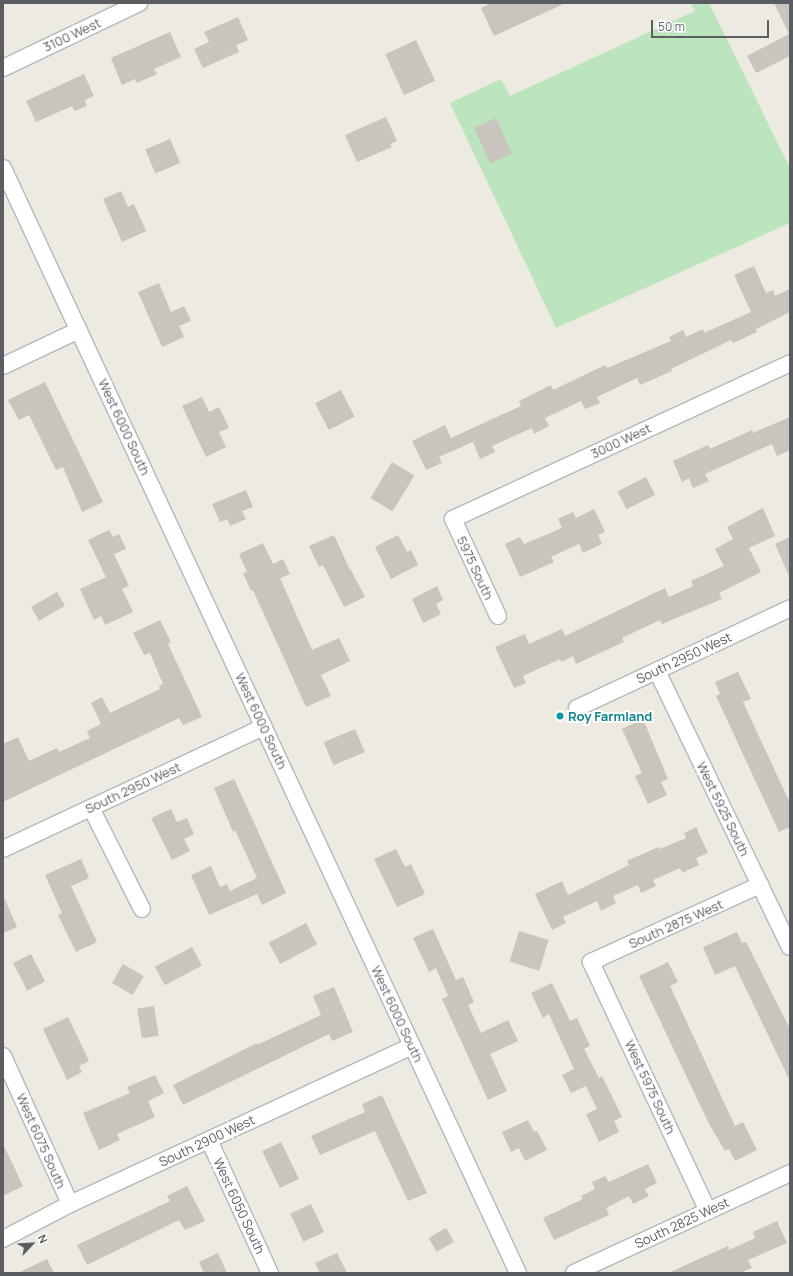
<!DOCTYPE html>
<style>
body{margin:0}
#map{position:relative;width:793px;height:1276px;overflow:hidden;background:#edeae1;font-family:Manrope,sans-serif}
div>[style]{position:absolute}
.green>*{inset:0;background:#bde5bd}
.building>*{inset:0;background:#c8c4be;transform-origin:0 0}
.roads{filter:drop-shadow(1px 0 #b4b7bc) drop-shadow(-1px 0 #b4b7bc) drop-shadow(0 1px #b4b7bc) drop-shadow(0 -1px #b4b7bc)}
.minor>*{height:16px;margin:-8px;padding:0 8px;transform-origin:8px;border-radius:8px;background:#fff}
.dots>*{width:11px;height:11px;translate:-50% -50%;box-sizing:border-box;border:2px solid #fff;border-radius:50%}
span{translate:-50% -50%;white-space:nowrap;text-align:center;line-height:1.15;-webkit-text-stroke:4px #fff;paint-order:stroke}
.street-label{font-size:13px;color:#5a5d62}
.culture-label{font-size:13px;color:#0d838f;font-weight:700}
.left{translate:0 -50%;text-align:left}
.frame{position:absolute;inset:0;border:4px solid #5a5d62;pointer-events:none}
.north{position:absolute;left:12px;top:1224px;width:40px;height:40px;-webkit-text-stroke:3px #fff;paint-order:stroke;rotate:65deg;font-size:11px;font-weight:700;line-height:16px;text-align:center;color:#5a5d62}
.north::after{content:'';display:block;margin:auto;width:14px;height:18px;background:#5a5d62;clip-path:polygon(50% 0,100% 100%,50% 72%,0 100%)}
.scale{position:absolute;left:651px;top:20px;width:118px;height:18px;box-sizing:border-box;border:2px solid #5a5d62;border-top:0;padding-left:5px;font-size:12px;line-height:14px;white-space:nowrap;color:#5a5d62;-webkit-text-stroke:3px #fff;paint-order:stroke}
</style>
<div id="map">
<div class="green">
<div style="clip-path:polygon(691px 3px,709px 3px,790px 168px,790px 223px,556px 328px,450px 103px,501px 79px,510px 96px,695px 11px)"></div>
</div>
<div class="building">
<div style="clip-path:polygon(491px 3px,566px 3px,494px 36px,481px 8px)"></div>
<div style="clip-path:polygon(774px 3px,790px 3px,790px 56px,756px 73px,747px 56px,789px 34px)"></div>
<div style="clip-path:polygon(238px 17px,248px 40px,236px 45px,239px 52px,203px 68px,194px 49px,209px 42px,204px 32px)"></div>
<div style="clip-path:polygon(170px 32px,181px 57px,154px 69px,157px 74px,137px 83px,135px 79px,122px 85px,111px 58px)"></div>
<div style="left:416px;top:40px;width:45px;height:34px;rotate:65deg"></div>
<div style="clip-path:polygon(84px 74px,94px 96px,85px 100px,87px 106px,75px 111px,72px 106px,36px 122px,26px 101px)"></div>
<div style="clip-path:polygon(386px 117px,397px 141px,390px 144px,392px 147px,357px 162px,345px 135px)"></div>
<div style="left:496px;top:118px;width:39px;height:24px;rotate:66deg"></div>
<div style="left:170px;top:139px;width:26px;height:27px;rotate:67deg"></div>
<div style="clip-path:polygon(121px 191px,128px 207px,134px 204px,146px 231px,122px 242px,103px 199px)"></div>
<div style="clip-path:polygon(754px 266px,766px 293px,773px 290px,775px 296px,790px 289px,790px 312px,756px 329px,757px 332px,733px 343px,731px 340px,671px 369px,672px 371px,640px 385px,637px 378px,597px 397px,600px 403px,585px 409px,581px 401px,545px 418px,549px 426px,534px 434px,532px 428px,492px 446px,495px 452px,480px 459px,473px 442px,439px 457px,442px 463px,426px 470px,412px 441px,445px 425px,451px 438px,521px 406px,519px 401px,551px 385px,553px 390px,605px 365px,607px 368px,671px 341px,669px 337px,683px 330px,686px 337px,703px 329px,704px 333px,751px 312px,734px 275px)"></div>
<div style="clip-path:polygon(159px 283px,171px 312px,184px 306px,191px 321px,179px 326px,184px 337px,162px 347px,138px 292px)"></div>
<div style="clip-path:polygon(45px 382px,103px 502px,82px 512px,63px 467px,56px 470px,29px 415px,19px 420px,8px 400px)"></div>
<div style="left:341px;top:390px;width:30px;height:29px;rotate:63deg"></div>
<div style="clip-path:polygon(202px 397px,209px 412px,219px 407px,229px 428px,219px 432px,226px 447px,206px 457px,182px 406px)"></div>
<div style="clip-path:polygon(790px 417px,790px 450px,777px 456px,772px 444px,705px 474px,709px 481px,693px 488px,689px 478px,682px 482px,673px 461px,708px 445px,710px 449px,752px 430px,753px 433px)"></div>
<div style="left:392px;top:462px;width:26px;height:42px;rotate:31deg"></div>
<div style="left:646px;top:477px;width:20px;height:32px;rotate:63deg"></div>
<div style="clip-path:polygon(246px 490px,253px 507px,242px 511px,246px 519px,230px 526px,227px 519px,220px 522px,212px 504px)"></div>
<div style="clip-path:polygon(763px 508px,775px 536px,749px 548px,761px 572px,719px 593px,722px 599px,662px 624px,660px 620px,622px 638px,624px 642px,576px 664px,573px 656px,561px 662px,560px 659px,523px 676px,526px 683px,514px 688px,495px 647px,525px 634px,529px 644px,562px 629px,565px 636px,665px 588px,669px 597px,693px 586px,691px 581px,724px 566px,715px 549px,733px 539px,727px 527px)"></div>
<div style="clip-path:polygon(594px 509px,605px 532px,598px 535px,602px 544px,583px 553px,579px 544px,551px 557px,554px 562px,520px 577px,505px 544px,520px 537px,524px 544px,562px 528px,558px 519px,573px 512px,576px 518px)"></div>
<div style="clip-path:polygon(109px 530px,113px 537px,119px 534px,126px 549px,114px 554px,129px 586px,122px 589px,133px 612px,105px 625px,101px 616px,94px 620px,80px 589px,106px 577px,88px 540px)"></div>
<div style="clip-path:polygon(334px 535px,350px 570px,351px 570px,365px 597px,344px 607px,323px 565px,319px 567px,309px 546px)"></div>
<div style="clip-path:polygon(398px 535px,407px 552px,411px 550px,418px 565px,391px 579px,375px 547px)"></div>
<div style="clip-path:polygon(790px 537px,790px 578px,775px 544px)"></div>
<div style="clip-path:polygon(263px 543px,273px 564px,283px 559px,290px 574px,280px 578px,312px 650px,339px 638px,350px 661px,321px 675px,331px 696px,306px 707px,253px 590px,251px 591px,243px 573px,247px 572px,239px 554px)"></div>
<div style="clip-path:polygon(437px 586px,443px 600px,436px 604px,441px 614px,423px 623px,412px 599px)"></div>
<div style="left:57px;top:592px;width:16px;height:30px;rotate:60deg"></div>
<div style="clip-path:polygon(160px 620px,171px 642px,168px 644px,202px 717px,183px 725px,179px 718px,3px 802px,3px 744px,18px 737px,29px 761px,57px 748px,59px 752px,90px 738px,87px 731px,101px 724px,91px 703px,102px 697px,110px 713px,160px 689px,159px 686px,163px 684px,150px 653px,144px 655px,133px 633px)"></div>
<div style="clip-path:polygon(738px 672px,751px 699px,743px 702px,790px 803px,790px 827px,779px 832px,716px 696px,720px 694px,715px 682px)"></div>
<div style="clip-path:polygon(643px 719px,668px 779px,661px 782px,667px 795px,648px 804px,635px 776px,642px 773px,622px 729px)"></div>
<div style="left:355px;top:729px;width:25px;height:34px;rotate:67deg"></div>
<div style="clip-path:polygon(234px 779px,286px 893px,262px 905px,257px 894px,209px 915px,191px 875px,211px 866px,220px 887px,227px 884px,230px 891px,257px 878px,235px 830px,233px 832px,214px 788px)"></div>
<div style="clip-path:polygon(171px 809px,177px 822px,187px 818px,194px 834px,184px 839px,190px 851px,172px 860px,151px 818px)"></div>
<div style="clip-path:polygon(696px 827px,708px 853px,696px 858px,699px 865px,682px 873px,680px 868px,653px 880px,656px 886px,641px 893px,638px 885px,613px 896px,616px 903px,601px 911px,597px 901px,563px 917px,566px 923px,552px 930px,535px 894px,562px 881px,568px 895px,629px 865px,627px 861px,658px 847px,660px 849px,686px 838px,684px 833px)"></div>
<div style="clip-path:polygon(396px 849px,405px 867px,411px 864px,425px 894px,397px 907px,374px 859px)"></div>
<div style="clip-path:polygon(81px 859px,89px 878px,71px 886px,97px 942px,76px 952px,58px 915px,62px 913px,45px 875px)"></div>
<div style="clip-path:polygon(3px 895px,17px 927px,3px 933px)"></div>
<div style="left:306px;top:923px;width:24px;height:42px;rotate:62deg"></div>
<div style="clip-path:polygon(433px 929px,456px 980px,463px 977px,474px 1002px,468px 1005px,481px 1033px,508px 1020px,518px 1041px,490px 1054px,507px 1091px,488px 1100px,442px 999px,448px 996px,436px 968px,429px 972px,413px 938px)"></div>
<div style="left:519px;top:931px;width:31px;height:32px;rotate:17deg"></div>
<div style="clip-path:polygon(737px 932px,742px 943px,746px 942px,790px 1029px,790px 1081px,735px 966px,715px 975px,703px 947px)"></div>
<div style="left:192px;top:947px;width:21px;height:42px;rotate:62deg"></div>
<div style="left:31px;top:954px;width:31px;height:20px;rotate:63deg"></div>
<div style="clip-path:polygon(668px 962px,678px 982px,670px 986px,735px 1126px,743px 1122px,757px 1150px,735px 1161px,729px 1149px,725px 1151px,709px 1124px,639px 976px)"></div>
<div style="left:123px;top:964px;width:24px;height:22px;rotate:30deg"></div>
<div style="clip-path:polygon(552px 983px,570px 1021px,577px 1018px,590px 1046px,584px 1049px,599px 1078px,602px 1076px,622px 1117px,614px 1121px,619px 1132px,599px 1142px,586px 1114px,597px 1109px,586px 1086px,571px 1093px,562px 1075px,574px 1069px,549px 1014px,543px 1018px,531px 993px)"></div>
<div style="clip-path:polygon(334px 987px,353px 1032px,332px 1041px,329px 1034px,183px 1105px,173px 1085px,257px 1043px,257px 1045px,321px 1015px,313px 996px)"></div>
<div style="left:154px;top:1006px;width:30px;height:17px;rotate:81deg"></div>
<div style="clip-path:polygon(68px 1017px,89px 1061px,79px 1066px,82px 1072px,67px 1080px,43px 1029px)"></div>
<div style="clip-path:polygon(155px 1075px,164px 1093px,148px 1101px,155px 1117px,117px 1134px,120px 1140px,99px 1150px,83px 1113px,130px 1093px,127px 1087px)"></div>
<div style="clip-path:polygon(382px 1095px,427px 1193px,408px 1201px,375px 1131px,320px 1155px,311px 1136px,365px 1112px,362px 1104px)"></div>
<div style="clip-path:polygon(528px 1120px,534px 1132px,537px 1131px,547px 1150px,525px 1161px,519px 1148px,511px 1152px,502px 1132px)"></div>
<div style="left:281px;top:1142px;width:41px;height:21px;rotate:64deg"></div>
<div style="clip-path:polygon(3px 1144px,23px 1186px,3px 1196px)"></div>
<div style="clip-path:polygon(648px 1164px,657px 1183px,645px 1189px,649px 1196px,633px 1204px,629px 1196px,606px 1208px,609px 1215px,554px 1240px,543px 1218px,583px 1199px,581px 1196px,595px 1189px,592px 1182px,605px 1176px,609px 1182px)"></div>
<div style="clip-path:polygon(187px 1186px,205px 1221px,185px 1230px,179px 1220px,87px 1265px,77px 1245px,170px 1201px,167px 1196px)"></div>
<div style="left:311px;top:1204px;width:31px;height:23px;rotate:65deg"></div>
<div style="clip-path:polygon(777px 1221px,787px 1243px,748px 1260px,752px 1268px,740px 1273px,668px 1273px,728px 1246px,729px 1250px,755px 1238px,753px 1232px)"></div>
<div style="left:446px;top:1228px;width:16px;height:20px;rotate:60deg"></div>
<div style="clip-path:polygon(218px 1253px,227px 1273px,204px 1273px,199px 1262px)"></div>
<div style="clip-path:polygon(337px 1253px,347px 1273px,320px 1273px,315px 1263px)"></div>
<div style="clip-path:polygon(47px 1259px,54px 1273px,18px 1273px)"></div>
</div>
<div class="roads">
<div class="minor">
<div style="left:3px;top:68px;width:151px;rotate:-25.5deg"></div>
<div style="left:3px;top:168px;width:1219px;rotate:65.01deg"></div>
<div style="left:3px;top:366px;width:84px;rotate:-25.3deg"></div>
<div style="left:498px;top:616px;width:107px;rotate:-114.9deg"></div>
<div style="left:453px;top:519px;width:371px;rotate:-24.8deg"></div>
<div style="left:657px;top:671px;width:306px;rotate:64.3deg"></div>
<div style="left:577px;top:708px;width:235px;rotate:-25.1deg"></div>
<div style="left:91px;top:808px;width:113px;rotate:63.2deg"></div>
<div style="left:3px;top:849px;width:288px;rotate:-25.1deg"></div>
<div style="left:3px;top:1056px;width:162px;rotate:65.6deg"></div>
<div style="left:209px;top:1140px;width:146px;rotate:65.4deg"></div>
<div style="left:708px;top:1211px;width:275px;rotate:-115.2deg"></div>
<div style="left:591px;top:962px;width:186px;rotate:-24.5deg"></div>
<div style="left:3px;top:1239px;width:76px;rotate:-27.6deg"></div>
<div style="left:70px;top:1204px;width:377px;rotate:-24.8deg"></div>
<div style="left:574px;top:1273px;width:238px;rotate:-24.8deg"></div>
</div>
</div>
<div class="dots">
<div style="left:560px;top:716px;background:#0f9aa8"></div>
</div>
<div class="street-label">
<span style="left:72px;top:35px;rotate:-25deg">3100 West</span>
<span style="left:124px;top:427px;rotate:65deg">West 6000 South</span>
<span style="left:621px;top:441px;rotate:-25deg">3000 West</span>
<span style="left:475px;top:568px;rotate:65deg">5975 South</span>
<span style="left:684px;top:658px;rotate:-25deg">South 2950 West</span>
<span style="left:261px;top:721px;rotate:65deg">West 6000 South</span>
<span style="left:133px;top:788px;rotate:-25deg">South 2950 West</span>
<span style="left:723px;top:809px;rotate:64deg">West 5925 South</span>
<span style="left:676px;top:924px;rotate:-24deg">South 2875 West</span>
<span style="left:397px;top:1014px;rotate:65deg">West 6000 South</span>
<span style="left:650px;top:1087px;rotate:65deg">West 5975 South</span>
<span style="left:41px;top:1141px;rotate:66deg">West 6075 South</span>
<span style="left:207px;top:1141px;rotate:-25deg">South 2900 West</span>
<span style="left:239px;top:1206px;rotate:65deg">West 6050 South</span>
<span style="left:682px;top:1223px;rotate:-25deg">South 2825 West</span>
</div>
<div class="culture-label">
<span class="left" style="left:568px;top:716px">Roy Farmland</span>
</div>
<div class="frame"></div>
<div class="north">N</div>
<div class="scale">50 m</div>
</div>
